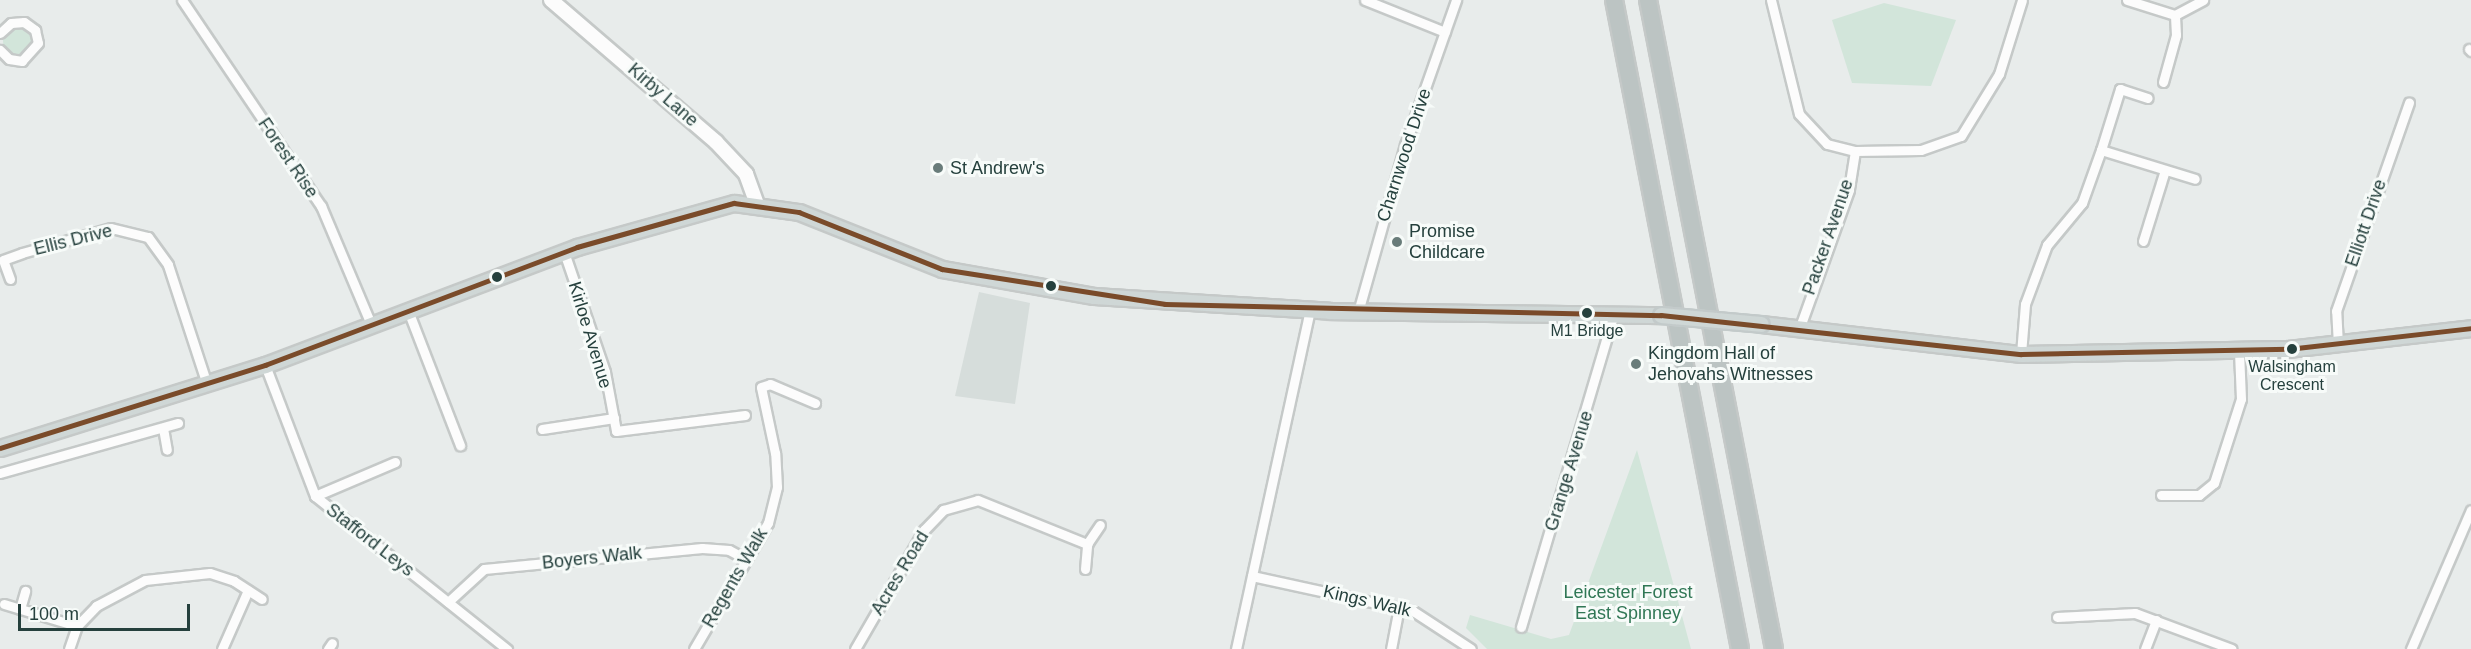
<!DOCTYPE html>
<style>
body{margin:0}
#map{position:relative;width:2471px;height:649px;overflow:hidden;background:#e8eceb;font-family:Helvetica,sans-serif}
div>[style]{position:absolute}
.built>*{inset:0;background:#d6dddb}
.green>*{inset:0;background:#d2e5da}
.round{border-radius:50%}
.roads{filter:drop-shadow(2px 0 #c5c9c8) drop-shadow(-2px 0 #c5c9c8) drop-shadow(0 2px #c5c9c8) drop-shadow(0 -2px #c5c9c8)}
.street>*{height:9px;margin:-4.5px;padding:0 4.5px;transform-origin:4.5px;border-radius:4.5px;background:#fcfcfc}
.secondary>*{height:14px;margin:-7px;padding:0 7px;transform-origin:7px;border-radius:7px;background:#fcfcfc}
.primary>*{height:15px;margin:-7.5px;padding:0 7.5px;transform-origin:7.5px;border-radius:7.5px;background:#cfd7d6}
.highway>*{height:16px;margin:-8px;padding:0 8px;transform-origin:8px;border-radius:8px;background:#bcc4c3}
.bridges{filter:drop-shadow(2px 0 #c3caca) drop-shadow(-2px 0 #c3caca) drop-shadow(0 2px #c3caca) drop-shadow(0 -2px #c3caca)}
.primary-bridge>*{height:15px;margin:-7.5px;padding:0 7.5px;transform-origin:7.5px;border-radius:7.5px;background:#cfd7d6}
.bus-1>*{height:4.5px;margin:-2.25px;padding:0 2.25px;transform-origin:2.25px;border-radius:2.25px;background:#7a4b2a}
.dots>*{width:16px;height:16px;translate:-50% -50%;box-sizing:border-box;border:3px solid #f7fbf9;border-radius:50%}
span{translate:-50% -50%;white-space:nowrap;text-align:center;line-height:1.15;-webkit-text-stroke:6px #f7fbf9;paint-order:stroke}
.bus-label{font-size:16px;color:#25403d}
.street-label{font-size:18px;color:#25403d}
.poi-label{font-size:18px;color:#25403d}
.left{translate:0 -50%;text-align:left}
.park-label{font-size:18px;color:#307755}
.scale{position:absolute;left:18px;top:604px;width:172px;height:27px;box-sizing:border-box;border:3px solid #25403d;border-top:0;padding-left:8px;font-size:18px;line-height:21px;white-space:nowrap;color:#25403d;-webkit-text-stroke:4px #f7fbf9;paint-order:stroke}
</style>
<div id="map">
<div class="built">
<div style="clip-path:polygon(979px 292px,1030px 303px,1015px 404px,955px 396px)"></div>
</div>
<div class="green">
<div style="clip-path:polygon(1884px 3px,1956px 20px,1931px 86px,1852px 83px,1832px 20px)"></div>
<div class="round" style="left:3px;top:26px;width:30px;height:30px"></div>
<div style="clip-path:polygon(1637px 450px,1691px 649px,1487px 649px,1466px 628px,1470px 615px,1551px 639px,1569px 635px)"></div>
</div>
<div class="roads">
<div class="street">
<div style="left:182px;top:0;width:249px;rotate:56deg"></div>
<div style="left:321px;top:206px;width:131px;rotate:67.1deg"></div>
<div style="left:1365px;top:0;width:86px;rotate:21.8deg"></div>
<div style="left:1771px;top:0;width:117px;rotate:76.2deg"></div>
<div style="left:1799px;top:114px;width:41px;rotate:47deg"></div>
<div style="left:1827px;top:144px;width:29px;rotate:14deg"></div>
<div style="left:1855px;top:151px;width:39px;rotate:99deg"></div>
<div style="left:1849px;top:190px;width:149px;rotate:109.7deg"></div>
<div style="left:2127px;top:0;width:50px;rotate:17.4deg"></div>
<div style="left:2175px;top:15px;width:32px;rotate:-28deg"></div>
<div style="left:0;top:33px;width:15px;rotate:-42deg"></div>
<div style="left:11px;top:23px;width:13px;rotate:-4deg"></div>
<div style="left:24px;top:22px;width:14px;rotate:36deg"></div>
<div style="left:35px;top:30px;width:13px;rotate:77deg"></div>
<div style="left:38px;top:43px;width:24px;rotate:132deg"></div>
<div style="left:22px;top:61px;width:13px;rotate:-171deg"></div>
<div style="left:9px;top:59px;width:13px;rotate:-135deg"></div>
<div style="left:2469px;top:49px;width:3px;rotate:45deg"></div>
<div style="left:2163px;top:82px;width:49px;rotate:-74.5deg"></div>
<div style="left:2176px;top:35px;width:20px;rotate:-93deg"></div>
<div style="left:2101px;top:150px;width:64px;rotate:-72.7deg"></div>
<div style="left:2120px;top:89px;width:29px;rotate:18deg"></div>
<div style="left:1855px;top:151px;width:66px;rotate:-0.9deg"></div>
<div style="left:1921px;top:150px;width:42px;rotate:-19.3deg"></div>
<div style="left:1961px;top:136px;width:73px;rotate:-58.5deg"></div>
<div style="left:1999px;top:74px;width:77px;rotate:-72.7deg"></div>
<div style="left:2143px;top:241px;width:74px;rotate:-72.8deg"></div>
<div style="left:564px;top:252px;width:127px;rotate:71.1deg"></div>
<div style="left:605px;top:372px;width:60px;rotate:79.4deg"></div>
<div style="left:616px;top:431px;width:130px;rotate:-7.1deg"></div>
<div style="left:10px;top:279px;width:20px;rotate:-110deg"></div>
<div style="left:3px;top:260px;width:20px;rotate:-20deg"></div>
<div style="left:22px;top:253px;width:92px;rotate:-15.7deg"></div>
<div style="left:111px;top:228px;width:38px;rotate:14deg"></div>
<div style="left:148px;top:237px;width:34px;rotate:54deg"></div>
<div style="left:168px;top:265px;width:125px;rotate:71.9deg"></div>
<div style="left:1358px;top:312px;width:173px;rotate:-74.3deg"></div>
<div style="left:1405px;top:145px;width:154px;rotate:-70.6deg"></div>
<div style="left:409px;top:313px;width:142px;rotate:68.9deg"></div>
<div style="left:2338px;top:345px;width:34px;rotate:-93deg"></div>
<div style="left:2336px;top:311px;width:221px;rotate:-70.7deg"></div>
<div style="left:2021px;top:354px;width:50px;rotate:-85.4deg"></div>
<div style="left:2025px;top:304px;width:63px;rotate:-69.6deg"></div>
<div style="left:2047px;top:245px;width:55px;rotate:-50.2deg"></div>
<div style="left:2082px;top:203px;width:56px;rotate:-70.3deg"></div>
<div style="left:2101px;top:150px;width:98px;rotate:17.1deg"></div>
<div style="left:265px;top:365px;width:140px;rotate:69.1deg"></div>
<div style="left:315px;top:496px;width:246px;rotate:38.6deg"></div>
<div style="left:163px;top:428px;width:22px;rotate:80deg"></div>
<div style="left:542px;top:429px;width:73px;rotate:-8.7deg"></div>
<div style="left:0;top:473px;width:185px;rotate:-15.7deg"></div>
<div style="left:2161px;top:495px;width:38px"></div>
<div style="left:2199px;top:495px;width:19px;rotate:-39deg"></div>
<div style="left:2214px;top:483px;width:88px;rotate:-72.2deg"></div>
<div style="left:2241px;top:399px;width:48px;rotate:-92.4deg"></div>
<div style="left:315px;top:496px;width:87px;rotate:-23deg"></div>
<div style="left:1085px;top:569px;width:25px;rotate:-85deg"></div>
<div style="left:1087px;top:544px;width:23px;rotate:-56deg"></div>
<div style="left:1252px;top:576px;width:165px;rotate:12.3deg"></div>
<div style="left:1413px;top:611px;width:69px;rotate:33.2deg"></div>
<div style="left:448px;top:602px;width:49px;rotate:-42.5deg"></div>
<div style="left:484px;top:569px;width:219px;rotate:-5.5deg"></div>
<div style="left:702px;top:548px;width:27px;rotate:4deg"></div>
<div style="left:729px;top:550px;width:19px;rotate:28deg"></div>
<div style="left:4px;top:604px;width:76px;rotate:16.8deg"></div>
<div style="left:20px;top:609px;width:19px;rotate:-74deg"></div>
<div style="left:2057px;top:617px;width:78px;rotate:-2.9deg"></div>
<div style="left:2135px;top:613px;width:103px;rotate:20.4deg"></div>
<div style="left:1521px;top:627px;width:327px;rotate:-73.5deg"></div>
<div style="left:69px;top:649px;width:24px;rotate:-71deg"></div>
<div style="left:77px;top:626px;width:28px;rotate:-46deg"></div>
<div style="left:96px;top:606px;width:55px;rotate:-28deg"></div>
<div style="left:145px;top:580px;width:65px;rotate:-6.1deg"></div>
<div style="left:210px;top:573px;width:25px;rotate:18deg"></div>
<div style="left:234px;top:581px;width:33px;rotate:33deg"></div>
<div style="left:222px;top:649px;width:64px;rotate:-66.2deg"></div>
<div style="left:328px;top:649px;width:7px;rotate:-56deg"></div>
<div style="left:694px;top:649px;width:146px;rotate:-59.6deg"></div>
<div style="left:768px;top:523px;width:37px;rotate:-76deg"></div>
<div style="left:777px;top:487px;width:34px;rotate:-93deg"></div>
<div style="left:775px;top:453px;width:67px;rotate:-102deg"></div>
<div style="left:761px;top:387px;width:9px;rotate:-18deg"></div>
<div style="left:770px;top:384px;width:49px;rotate:22.9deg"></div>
<div style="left:855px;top:649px;width:138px;rotate:-59.9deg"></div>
<div style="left:924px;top:530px;width:28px;rotate:-46deg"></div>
<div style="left:943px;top:510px;width:36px;rotate:-16deg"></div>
<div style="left:978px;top:500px;width:118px;rotate:22deg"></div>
<div style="left:1236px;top:649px;width:346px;rotate:-77.7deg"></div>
<div style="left:1391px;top:649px;width:43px;rotate:-79.2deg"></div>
<div style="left:2145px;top:649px;width:31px;rotate:-69deg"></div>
<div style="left:2411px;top:649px;width:151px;rotate:-66.7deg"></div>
</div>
<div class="secondary">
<div style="left:551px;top:0;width:218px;rotate:40.7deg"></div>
<div style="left:716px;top:142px;width:44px;rotate:46.8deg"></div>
<div style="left:746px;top:174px;width:32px;rotate:70deg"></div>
</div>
<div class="primary">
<div style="left:1761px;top:324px;width:262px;rotate:6.6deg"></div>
<div style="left:2021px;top:354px;width:267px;rotate:-1.1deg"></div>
<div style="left:2288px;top:349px;width:184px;rotate:-6.5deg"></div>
<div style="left:0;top:448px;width:278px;rotate:-17.4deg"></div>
<div style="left:265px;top:365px;width:334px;rotate:-20.7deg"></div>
<div style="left:577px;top:247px;width:163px;rotate:-15.7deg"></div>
<div style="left:734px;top:203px;width:66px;rotate:7.9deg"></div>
<div style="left:799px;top:212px;width:154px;rotate:21.7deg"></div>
<div style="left:942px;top:269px;width:154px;rotate:10.1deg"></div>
<div style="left:1094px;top:296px;width:236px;rotate:3.6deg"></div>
<div style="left:1330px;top:311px;width:331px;rotate:0.7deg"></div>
</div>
<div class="highway">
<div style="left:1614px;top:0;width:661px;rotate:79.01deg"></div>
<div style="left:1648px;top:0;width:661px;rotate:79.01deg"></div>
</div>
</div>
<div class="bridges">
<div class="primary-bridge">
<div style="left:1661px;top:315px;width:100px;rotate:5.1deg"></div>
</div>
</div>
<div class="bus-1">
<div style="left:0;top:448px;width:278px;rotate:-17.4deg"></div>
<div style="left:265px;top:365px;width:334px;rotate:-20.7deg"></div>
<div style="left:577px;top:247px;width:163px;rotate:-15.7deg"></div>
<div style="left:734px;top:203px;width:66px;rotate:7.9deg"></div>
<div style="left:799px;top:212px;width:154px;rotate:21.7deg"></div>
<div style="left:942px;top:269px;width:226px;rotate:8.9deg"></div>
<div style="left:1165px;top:304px;width:496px;rotate:1.3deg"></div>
<div style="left:1661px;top:315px;width:362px;rotate:6.2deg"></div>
<div style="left:2021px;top:354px;width:267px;rotate:-1.1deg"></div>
<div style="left:2288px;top:349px;width:184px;rotate:-6.5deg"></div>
</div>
<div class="dots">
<div style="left:938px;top:168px;background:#697c7a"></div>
<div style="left:1397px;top:242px;background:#697c7a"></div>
<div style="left:497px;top:277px;background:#25403d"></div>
<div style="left:1051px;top:286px;background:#25403d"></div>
<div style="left:1587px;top:313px;background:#25403d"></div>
<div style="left:2292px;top:349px;background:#25403d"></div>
<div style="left:1636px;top:364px;background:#697c7a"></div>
</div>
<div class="bus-label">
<span style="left:1587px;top:331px">M1 Bridge</span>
<span style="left:2292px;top:376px">Walsingham<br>Crescent</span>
</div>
<div class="street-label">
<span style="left:663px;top:95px;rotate:41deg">Kirby Lane</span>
<span style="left:1404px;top:155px;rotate:-72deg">Charnwood Drive</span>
<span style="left:288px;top:158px;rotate:56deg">Forest Rise</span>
<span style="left:2366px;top:223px;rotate:-71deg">Elliott Drive</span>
<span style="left:1828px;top:237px;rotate:-71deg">Packer Avenue</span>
<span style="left:73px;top:240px;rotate:-14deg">Ellis Drive</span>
<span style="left:590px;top:335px;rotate:73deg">Kirloe Avenue</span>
<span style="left:1569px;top:471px;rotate:-73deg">Grange Avenue</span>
<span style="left:370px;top:540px;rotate:38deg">Stafford Leys</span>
<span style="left:592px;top:558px;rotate:-6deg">Boyers Walk</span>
<span style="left:900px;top:573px;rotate:-59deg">Acres Road</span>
<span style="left:735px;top:578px;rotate:-60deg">Regents Walk</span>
<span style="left:1367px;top:601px;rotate:13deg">Kings Walk</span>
</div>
<div class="poi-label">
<span class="left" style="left:950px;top:168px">St Andrew's</span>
<span class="left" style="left:1409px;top:242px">Promise<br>Childcare</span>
<span class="left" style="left:1648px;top:364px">Kingdom Hall of<br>Jehovahs Witnesses</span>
</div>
<div class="park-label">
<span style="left:1628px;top:603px">Leicester Forest<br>East Spinney</span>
</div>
<div class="scale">100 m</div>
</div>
